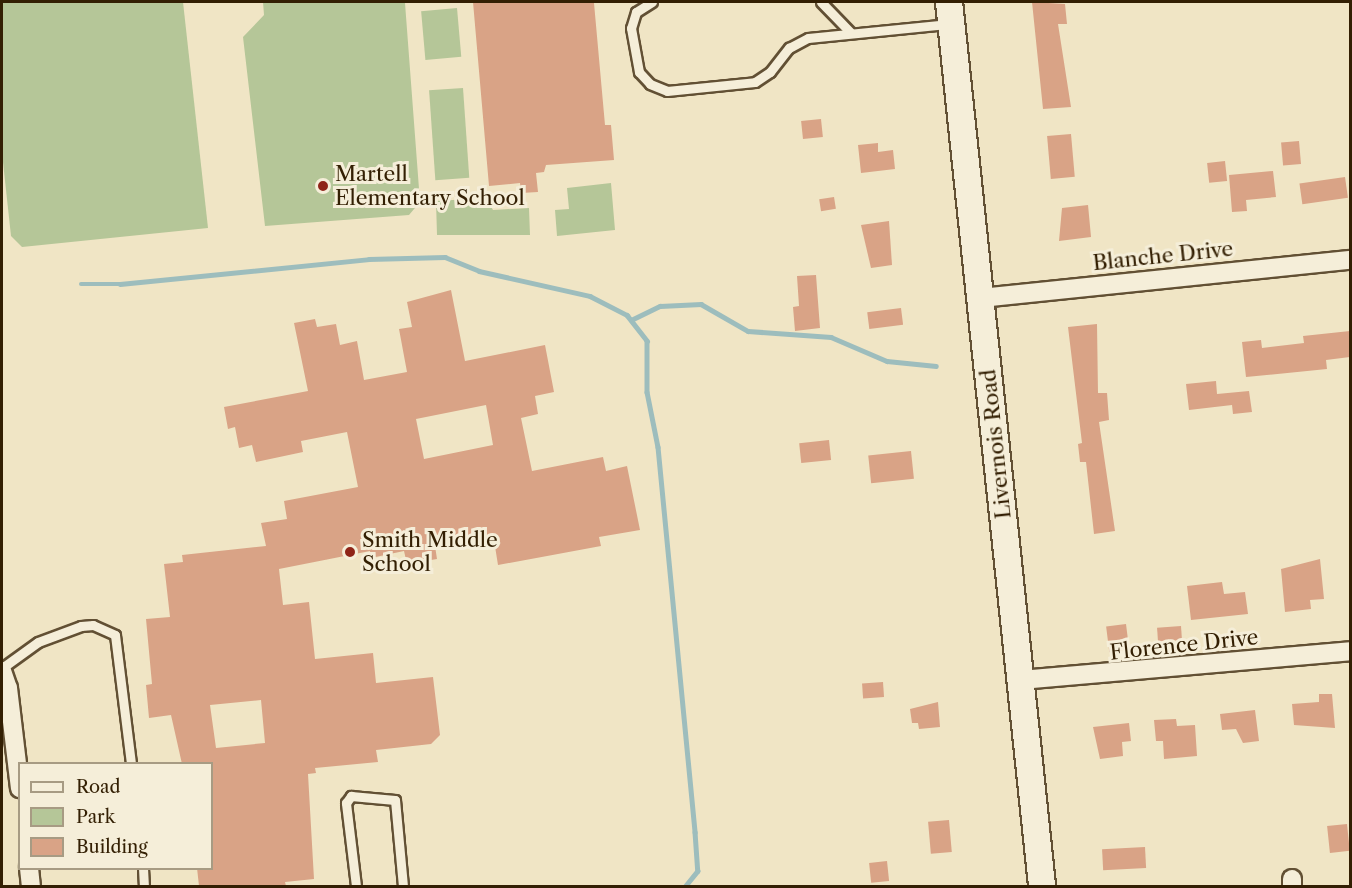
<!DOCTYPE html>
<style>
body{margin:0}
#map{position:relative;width:1352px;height:888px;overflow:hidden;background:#f0e5c5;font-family:"Libre Caslon Text",serif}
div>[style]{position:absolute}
.green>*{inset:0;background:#b5c698;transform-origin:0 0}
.stream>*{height:4.5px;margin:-2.25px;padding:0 2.25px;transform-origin:2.25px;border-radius:2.25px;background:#9dbdbd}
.building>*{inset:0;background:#d9a386;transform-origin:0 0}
.roads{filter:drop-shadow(2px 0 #625034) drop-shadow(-2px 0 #625034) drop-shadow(0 2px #625034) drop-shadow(0 -2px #625034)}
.lane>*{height:9px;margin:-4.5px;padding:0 4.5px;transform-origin:4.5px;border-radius:4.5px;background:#f5eed9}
.street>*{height:18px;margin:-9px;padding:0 9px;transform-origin:9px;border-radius:9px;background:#f5eed9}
.secondary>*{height:26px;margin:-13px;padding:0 13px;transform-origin:13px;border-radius:13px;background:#f5eed9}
.dots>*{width:16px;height:16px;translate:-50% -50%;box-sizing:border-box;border:3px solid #f5eed9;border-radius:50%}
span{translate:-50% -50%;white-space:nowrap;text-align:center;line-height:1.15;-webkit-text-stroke:6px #f5eed9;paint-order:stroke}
.poi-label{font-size:21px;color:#331f03}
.left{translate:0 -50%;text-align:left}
.street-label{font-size:21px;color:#331f03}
.frame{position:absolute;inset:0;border:3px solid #331f03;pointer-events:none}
.legend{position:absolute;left:18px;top:762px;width:195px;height:108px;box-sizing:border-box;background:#f5eed9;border:2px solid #a79b83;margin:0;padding:8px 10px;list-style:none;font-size:18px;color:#331f03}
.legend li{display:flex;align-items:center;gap:12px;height:30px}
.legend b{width:30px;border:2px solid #a79b83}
</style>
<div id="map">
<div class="green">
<div style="clip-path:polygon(2px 2px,183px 2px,208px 228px,22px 247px,11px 236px,2px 153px)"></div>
<div style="clip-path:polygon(263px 2px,405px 3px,420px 202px,409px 215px,265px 226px,243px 37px,264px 15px)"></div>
<div style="left:457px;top:8px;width:49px;height:36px;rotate:85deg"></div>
<div style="left:463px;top:88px;width:90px;height:34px;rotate:86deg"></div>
<div style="clip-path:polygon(611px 183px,615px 230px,557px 236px,555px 210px,569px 209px,567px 188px)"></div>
<div style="clip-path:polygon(486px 198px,493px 210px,529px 208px,530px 235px,437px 235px,436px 201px)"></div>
</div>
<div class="stream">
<div style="left:81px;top:284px;width:39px"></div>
<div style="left:120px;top:284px;width:250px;rotate:-5.7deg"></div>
<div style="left:369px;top:259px;width:76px;rotate:-1.5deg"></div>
<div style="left:445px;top:257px;width:37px;rotate:22deg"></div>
<div style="left:479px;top:271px;width:114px;rotate:12.7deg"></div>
<div style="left:590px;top:296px;width:42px;rotate:27.2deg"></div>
<div style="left:627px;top:315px;width:33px;rotate:52deg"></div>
<div style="left:647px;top:341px;width:51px;rotate:90deg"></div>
<div style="left:647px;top:392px;width:56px;rotate:78.7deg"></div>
<div style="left:658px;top:447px;width:387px;rotate:84.5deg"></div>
<div style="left:695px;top:832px;width:39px;rotate:86deg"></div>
<div style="left:698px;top:871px;width:19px;rotate:129deg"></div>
<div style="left:631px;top:320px;width:32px;rotate:-26deg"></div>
<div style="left:660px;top:306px;width:41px;rotate:-2.8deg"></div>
<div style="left:701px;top:304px;width:54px;rotate:29.9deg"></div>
<div style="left:748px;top:331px;width:83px;rotate:4.1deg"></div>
<div style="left:831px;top:337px;width:61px;rotate:23.2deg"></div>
<div style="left:887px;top:361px;width:49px;rotate:5.8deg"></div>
</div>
<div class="building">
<div style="clip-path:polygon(473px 2px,594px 3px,605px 125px,611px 125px,614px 160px,546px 165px,544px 172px,536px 173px,538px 192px,521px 193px,520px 183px,489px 186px)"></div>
<div style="clip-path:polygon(1032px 2px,1065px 4px,1067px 24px,1058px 24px,1071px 107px,1043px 109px)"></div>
<div style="left:821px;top:119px;width:18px;height:20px;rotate:84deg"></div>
<div style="left:1071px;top:134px;width:43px;height:24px;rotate:85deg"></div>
<div style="left:1299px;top:141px;width:23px;height:18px;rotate:85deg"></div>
<div style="clip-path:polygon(878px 143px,878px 152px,893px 150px,895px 169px,861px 173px,858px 145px)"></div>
<div style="left:1225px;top:161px;width:20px;height:18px;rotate:84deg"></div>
<div style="clip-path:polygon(1273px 171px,1276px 197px,1246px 200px,1247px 211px,1232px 212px,1229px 175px)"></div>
<div style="left:1345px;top:177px;width:21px;height:46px;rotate:82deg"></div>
<div style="left:834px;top:197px;width:12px;height:15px;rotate:81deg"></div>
<div style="clip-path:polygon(1088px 205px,1091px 237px,1059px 241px,1062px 208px)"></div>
<div style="clip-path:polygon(889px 221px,892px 265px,871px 268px,861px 225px)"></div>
<div style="clip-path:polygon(816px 275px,820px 328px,795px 331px,793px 307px,799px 306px,797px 276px)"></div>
<div style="clip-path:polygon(evenodd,451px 290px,465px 361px,545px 345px,554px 392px,535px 396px,538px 414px,521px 418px,532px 471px,603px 457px,606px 471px,627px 466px,640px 530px,599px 537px,601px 546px,498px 565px,493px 534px,435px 546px,437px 559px,407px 564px,404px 551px,371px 558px,370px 551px,279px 569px,283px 605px,309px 602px,315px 659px,373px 653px,376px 683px,433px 677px,440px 735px,431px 744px,376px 750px,378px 762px,315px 768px,316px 773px,308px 774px,314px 879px,285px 882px,286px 886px,199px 886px,197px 868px,212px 868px,212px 764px,182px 764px,171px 715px,149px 718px,146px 685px,152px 684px,146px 619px,170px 617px,164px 564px,183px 562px,182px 555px,266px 546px,261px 523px,287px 519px,284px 501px,358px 487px,347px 432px,301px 441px,303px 452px,256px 462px,252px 445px,239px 448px,235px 427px,228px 429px,224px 407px,308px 391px,294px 323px,315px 319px,317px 327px,336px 324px,340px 345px,357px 341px,364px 380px,407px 372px,399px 329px,412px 327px,407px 302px,451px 290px,486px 405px,493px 445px,424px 459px,416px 419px,486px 405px,451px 290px,261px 700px,265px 743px,216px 748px,210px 705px,261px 700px)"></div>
<div style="left:901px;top:308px;width:17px;height:34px;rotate:83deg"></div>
<div style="clip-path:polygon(1097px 324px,1098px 393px,1107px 393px,1109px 420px,1099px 422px,1115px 531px,1094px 534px,1086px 462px,1080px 462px,1078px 444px,1082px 443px,1068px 327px)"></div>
<div style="clip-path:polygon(1350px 331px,1350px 357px,1326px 360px,1327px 369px,1246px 377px,1242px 342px,1261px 340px,1262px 348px,1304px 343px,1303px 336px)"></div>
<div style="clip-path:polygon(1216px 381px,1217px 394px,1249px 391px,1252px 412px,1233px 414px,1232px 405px,1189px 410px,1186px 384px)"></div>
<div style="left:829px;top:440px;width:20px;height:30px;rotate:84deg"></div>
<div style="left:911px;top:451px;width:28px;height:43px;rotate:84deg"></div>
<div style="clip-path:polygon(1320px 559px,1324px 599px,1310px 600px,1311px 609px,1285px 612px,1281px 569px)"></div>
<div style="clip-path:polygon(1222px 582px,1224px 594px,1245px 592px,1248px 614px,1191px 620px,1187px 586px)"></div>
<div style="left:1126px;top:624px;width:26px;height:20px;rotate:83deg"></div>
<div style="left:1181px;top:626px;width:14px;height:24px;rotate:86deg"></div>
<div style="left:883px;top:682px;width:15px;height:21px;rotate:86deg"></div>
<div style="clip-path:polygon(1319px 694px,1332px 694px,1335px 728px,1294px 725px,1292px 704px,1319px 702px)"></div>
<div style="clip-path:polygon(938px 702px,940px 727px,919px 729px,918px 723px,912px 723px,910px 709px)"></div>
<div style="clip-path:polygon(1255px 710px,1259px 741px,1243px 743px,1236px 729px,1222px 730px,1220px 714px)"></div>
<div style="clip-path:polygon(1176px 719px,1177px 726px,1195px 725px,1197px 756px,1164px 759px,1163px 741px,1156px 741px,1154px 720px)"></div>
<div style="clip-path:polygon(1129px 723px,1131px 741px,1122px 742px,1123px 756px,1100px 759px,1093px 727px)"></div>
<div style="left:949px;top:820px;width:32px;height:21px;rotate:85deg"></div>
<div style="left:1347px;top:824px;width:27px;height:20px;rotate:84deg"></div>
<div style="left:1145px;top:847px;width:21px;height:43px;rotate:87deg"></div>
<div style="left:887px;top:861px;width:20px;height:18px;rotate:84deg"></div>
</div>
<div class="roads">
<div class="lane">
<div style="left:652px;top:2px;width:19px;rotate:148deg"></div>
<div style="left:636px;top:12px;width:17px;rotate:107deg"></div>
<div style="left:631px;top:28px;width:45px;rotate:79.7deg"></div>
<div style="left:639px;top:72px;width:16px;rotate:47deg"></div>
<div style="left:650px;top:84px;width:18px;rotate:22deg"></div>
<div style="left:667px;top:91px;width:88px;rotate:-5.8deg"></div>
<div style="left:755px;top:82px;width:18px;rotate:-34deg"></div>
<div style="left:770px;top:72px;width:31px;rotate:-52deg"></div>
<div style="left:789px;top:48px;width:21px;rotate:-28deg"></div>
<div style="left:808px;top:38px;width:142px;rotate:-5.7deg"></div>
<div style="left:821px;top:2px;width:43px;rotate:45.9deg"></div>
<div style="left:2px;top:668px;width:44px;rotate:-35.8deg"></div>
<div style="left:38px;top:642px;width:46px;rotate:-20.4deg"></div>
<div style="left:81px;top:626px;width:12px;rotate:-5deg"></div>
<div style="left:93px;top:625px;width:24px;rotate:24deg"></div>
<div style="left:115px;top:635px;width:130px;rotate:82.9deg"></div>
<div style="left:143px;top:868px;width:18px;rotate:87deg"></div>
<div style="left:356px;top:886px;width:84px;rotate:-96.9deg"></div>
<div style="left:346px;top:803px;width:9px;rotate:-54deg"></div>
<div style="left:351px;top:796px;width:44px;rotate:5.2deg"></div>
<div style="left:395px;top:800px;width:86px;rotate:84.7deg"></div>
</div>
<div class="street">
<div style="left:980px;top:298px;width:372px;rotate:-5.9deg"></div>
<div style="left:2px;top:671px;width:18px;rotate:71deg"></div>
<div style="left:8px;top:688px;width:101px;rotate:83.2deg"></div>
<div style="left:1021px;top:680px;width:330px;rotate:-5deg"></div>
<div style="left:29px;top:868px;width:18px;rotate:84deg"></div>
<div style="left:1292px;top:879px;width:7px;rotate:90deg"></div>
</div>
<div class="secondary">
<div style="left:949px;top:2px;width:889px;rotate:83.99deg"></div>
</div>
</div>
<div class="dots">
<div style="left:323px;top:186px;background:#8f2418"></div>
<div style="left:350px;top:552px;background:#8f2418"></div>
</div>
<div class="poi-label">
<span class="left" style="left:335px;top:186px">Martell<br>Elementary School</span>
<span class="left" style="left:362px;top:552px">Smith Middle<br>School</span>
</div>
<div class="street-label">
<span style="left:1163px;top:256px;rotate:-6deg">Blanche Drive</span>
<span style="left:996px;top:444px;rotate:-96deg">Livernois Road</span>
<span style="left:1184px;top:645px;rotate:-6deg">Florence Drive</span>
</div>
<div class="frame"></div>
<ul class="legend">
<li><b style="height:8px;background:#f5eed9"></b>Road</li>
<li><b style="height:16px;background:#b5c698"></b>Park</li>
<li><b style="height:16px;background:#d9a386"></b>Building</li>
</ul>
</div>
